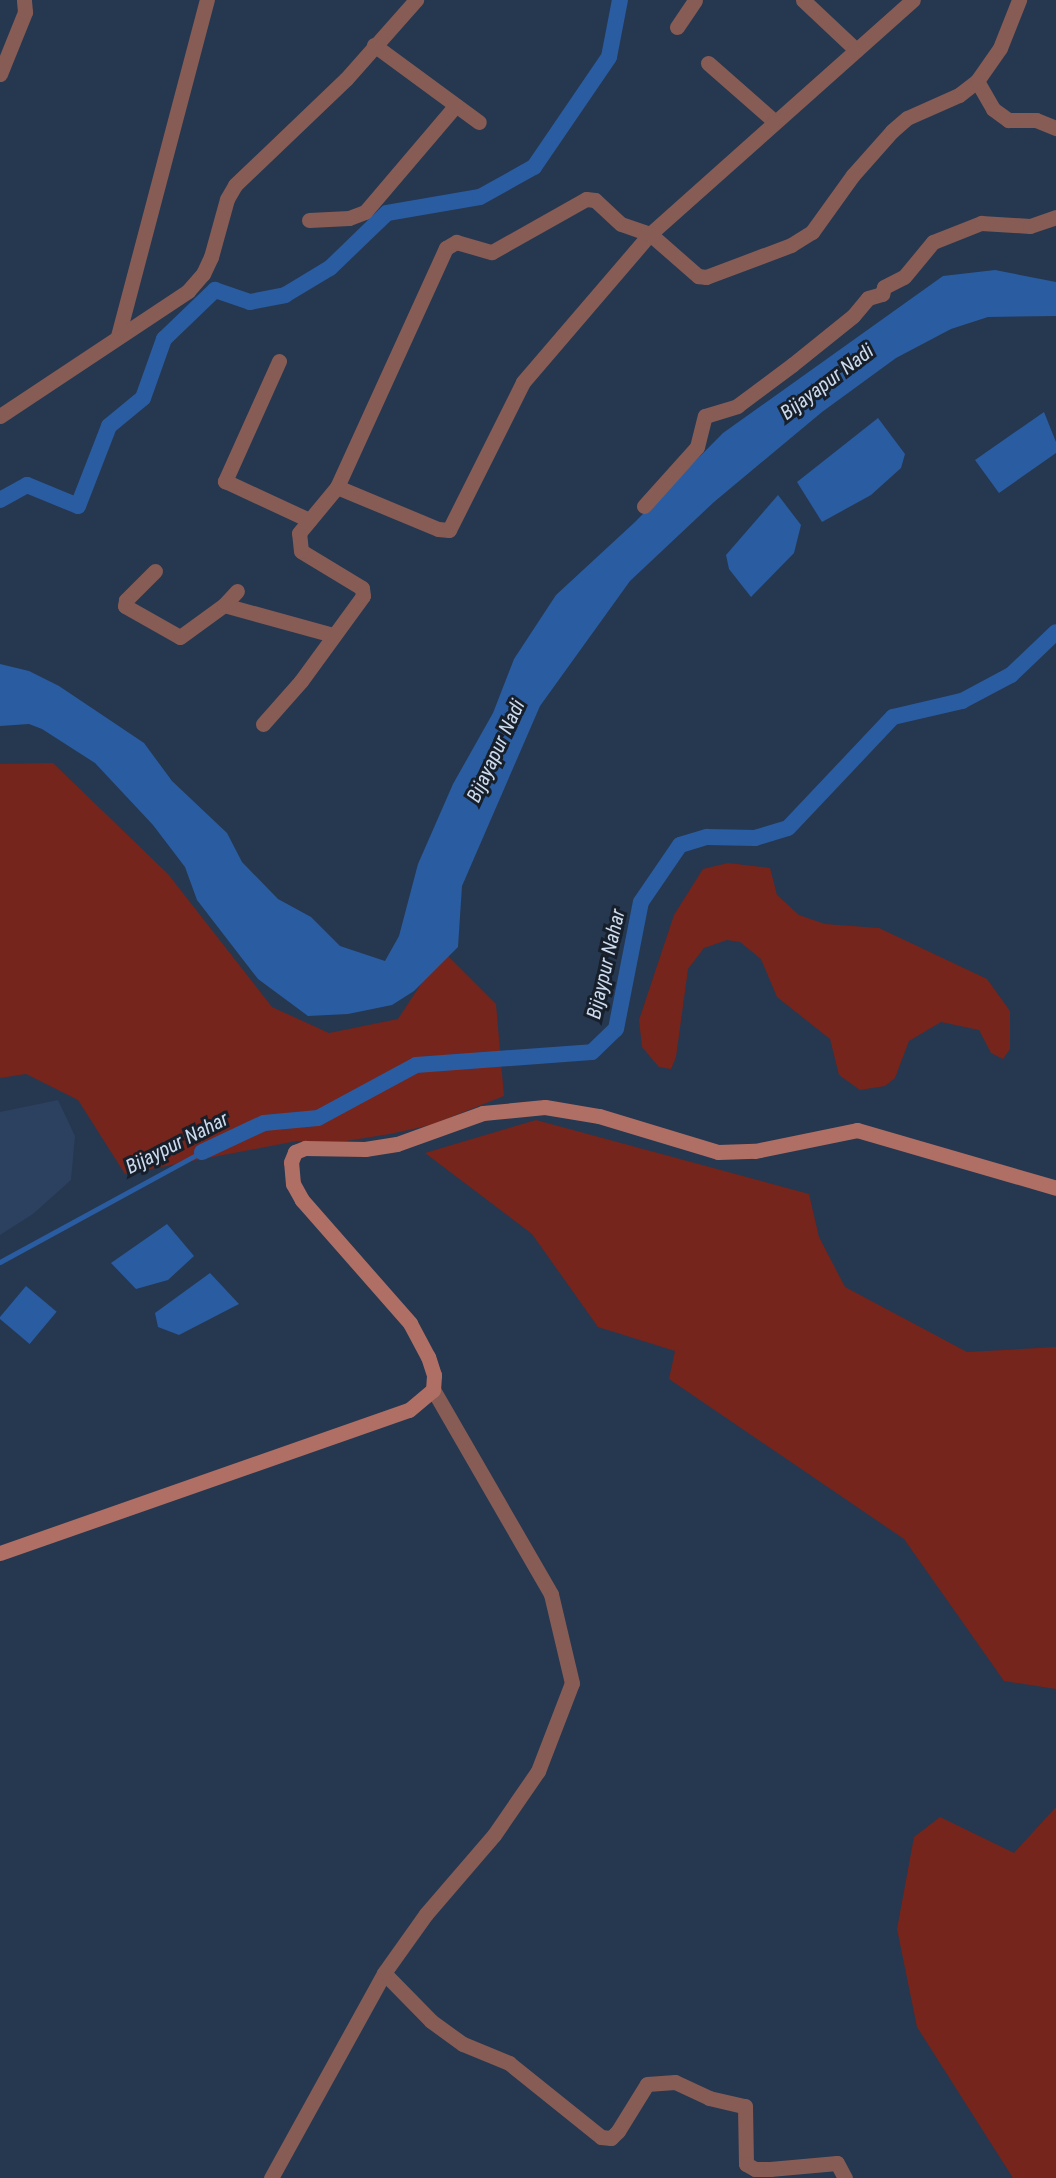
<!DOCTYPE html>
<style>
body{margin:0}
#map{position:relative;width:1056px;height:2178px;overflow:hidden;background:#263750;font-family:"Roboto Condensed",sans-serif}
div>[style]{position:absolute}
.built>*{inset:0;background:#2c415f}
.green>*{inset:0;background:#75251b}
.water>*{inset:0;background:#2a5ca1;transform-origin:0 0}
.stream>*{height:4.5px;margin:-2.25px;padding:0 2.25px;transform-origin:2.25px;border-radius:2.25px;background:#2a5ca1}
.canal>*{height:16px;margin:-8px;padding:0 8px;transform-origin:8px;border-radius:8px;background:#2a5ca1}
.minor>*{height:15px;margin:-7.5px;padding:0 7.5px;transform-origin:7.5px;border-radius:7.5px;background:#865c55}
.secondary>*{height:15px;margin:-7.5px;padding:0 7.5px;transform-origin:7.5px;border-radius:7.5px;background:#b06f64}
span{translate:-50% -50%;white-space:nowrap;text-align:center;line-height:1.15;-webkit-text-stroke:6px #171f2a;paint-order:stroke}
.water-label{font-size:20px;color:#ccdaed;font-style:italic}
</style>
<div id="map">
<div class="built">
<div style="clip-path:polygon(58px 1100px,75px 1136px,71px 1180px,33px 1214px,0 1235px,0 1112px)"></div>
</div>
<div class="green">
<div style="clip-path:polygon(53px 763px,168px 874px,272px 1007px,329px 1033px,398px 1019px,443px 951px,496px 1004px,504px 1096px,431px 1125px,390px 1134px,346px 1141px,297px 1141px,125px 1174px,78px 1100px,26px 1074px,0 1078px,0 764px)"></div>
<div style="clip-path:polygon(728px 863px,770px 868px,777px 895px,799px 915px,825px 924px,879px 928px,987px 979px,1010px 1011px,1010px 1049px,1003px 1059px,991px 1053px,979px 1030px,941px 1022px,909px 1041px,895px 1078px,885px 1086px,860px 1090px,839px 1075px,830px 1039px,777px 997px,761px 959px,740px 942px,727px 940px,704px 948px,688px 969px,676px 1057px,671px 1069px,659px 1067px,642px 1047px,639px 1020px,674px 915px,703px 869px)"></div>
<div style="clip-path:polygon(536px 1120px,809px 1194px,819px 1237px,845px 1287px,967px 1352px,1056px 1347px,1056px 1689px,1004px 1681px,904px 1539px,669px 1379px,675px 1351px,598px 1327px,532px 1234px,425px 1153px)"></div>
<div style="clip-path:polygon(1056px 1807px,1056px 2178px,1013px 2178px,917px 2027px,897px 1929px,914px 1837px,940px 1817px,1014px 1853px)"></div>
</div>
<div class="water">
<div style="clip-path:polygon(995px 270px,1056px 282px,1056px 316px,988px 317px,951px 329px,896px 358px,822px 412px,714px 502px,630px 581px,540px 706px,462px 886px,458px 947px,414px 991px,392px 1005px,348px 1014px,308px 1016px,258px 979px,197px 900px,185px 867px,153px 825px,95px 763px,42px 729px,29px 724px,0 726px,0 664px,29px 671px,59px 686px,144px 743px,172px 781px,227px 833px,242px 862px,278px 899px,311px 917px,340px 946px,385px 961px,399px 936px,418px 864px,453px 784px,493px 713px,514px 659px,556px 595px,635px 522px,723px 433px,943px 276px)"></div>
<div style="clip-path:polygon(1044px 412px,1056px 442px,1056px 453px,999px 493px,975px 460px)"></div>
<div style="clip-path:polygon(878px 418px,905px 454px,901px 468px,871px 495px,822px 522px,797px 482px)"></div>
<div style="clip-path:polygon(778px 495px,801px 525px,794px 553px,751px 597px,729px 569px,726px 555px)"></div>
<div style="clip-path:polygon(167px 1224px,194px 1256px,168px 1280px,136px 1289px,111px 1263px)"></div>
<div style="clip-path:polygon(210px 1273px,239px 1304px,179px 1335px,158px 1327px,155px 1313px)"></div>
<div style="left:26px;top:1286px;width:40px;height:42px;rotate:40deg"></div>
</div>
<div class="stream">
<div style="left:0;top:1262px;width:230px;rotate:-28.6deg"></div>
</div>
<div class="canal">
<div style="left:0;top:500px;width:31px;rotate:-29deg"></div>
<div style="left:27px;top:485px;width:55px;rotate:22.4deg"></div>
<div style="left:78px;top:506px;width:86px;rotate:-68.8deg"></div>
<div style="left:109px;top:426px;width:44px;rotate:-39.5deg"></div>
<div style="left:143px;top:398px;width:63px;rotate:-70.4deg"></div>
<div style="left:164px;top:339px;width:71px;rotate:-43.9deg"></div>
<div style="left:215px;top:290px;width:37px;rotate:19deg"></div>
<div style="left:250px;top:302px;width:36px;rotate:-11deg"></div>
<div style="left:285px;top:295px;width:52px;rotate:-31deg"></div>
<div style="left:330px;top:268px;width:79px;rotate:-44deg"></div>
<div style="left:387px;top:213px;width:94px;rotate:-9.8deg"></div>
<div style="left:480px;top:197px;width:62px;rotate:-29.1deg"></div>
<div style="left:534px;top:167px;width:133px;rotate:-55.7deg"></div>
<div style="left:609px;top:57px;width:58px;rotate:-79.1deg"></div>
<div style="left:202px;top:1152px;width:68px;rotate:-25.1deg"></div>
<div style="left:264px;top:1123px;width:54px;rotate:-5.3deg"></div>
<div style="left:318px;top:1118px;width:111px;rotate:-28.4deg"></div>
<div style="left:416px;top:1065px;width:176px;rotate:-4.2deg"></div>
<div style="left:592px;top:1052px;width:33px;rotate:-44deg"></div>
<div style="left:616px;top:1029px;width:129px;rotate:-78.9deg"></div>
<div style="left:641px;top:902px;width:69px;rotate:-55.6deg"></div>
<div style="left:680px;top:845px;width:28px;rotate:-17deg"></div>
<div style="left:707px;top:837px;width:48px;rotate:1.2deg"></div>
<div style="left:755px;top:838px;width:34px;rotate:-17deg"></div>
<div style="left:788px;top:828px;width:153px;rotate:-46.6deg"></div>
<div style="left:893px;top:717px;width:71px;rotate:-13.1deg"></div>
<div style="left:962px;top:701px;width:55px;rotate:-28deg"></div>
<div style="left:1011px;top:675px;width:62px;rotate:-43.7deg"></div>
</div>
<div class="minor">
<div style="left:803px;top:0;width:73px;rotate:43.3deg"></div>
<div style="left:677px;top:27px;width:32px;rotate:-56deg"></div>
<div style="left:374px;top:45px;width:130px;rotate:36.3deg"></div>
<div style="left:708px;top:63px;width:88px;rotate:41.3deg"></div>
<div style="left:0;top:74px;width:67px;rotate:-68deg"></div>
<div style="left:25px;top:12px;width:12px;rotate:-95deg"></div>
<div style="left:977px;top:81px;width:32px;rotate:60deg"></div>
<div style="left:993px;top:109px;width:19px;rotate:36deg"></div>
<div style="left:1008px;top:120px;width:28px"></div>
<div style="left:1036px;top:120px;width:22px;rotate:22deg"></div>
<div style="left:309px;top:220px;width:40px;rotate:-2.9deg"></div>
<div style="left:349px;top:218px;width:17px;rotate:-21deg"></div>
<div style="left:365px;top:212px;width:140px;rotate:-49.6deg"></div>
<div style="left:118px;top:336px;width:348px;rotate:-75.2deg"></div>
<div style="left:279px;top:361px;width:132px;rotate:114.2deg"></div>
<div style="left:225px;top:481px;width:93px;rotate:24.9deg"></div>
<div style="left:0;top:416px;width:226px;rotate:-33.6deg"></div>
<div style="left:188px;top:291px;width:23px;rotate:-49deg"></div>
<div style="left:203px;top:274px;width:19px;rotate:-65deg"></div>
<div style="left:211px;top:257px;width:60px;rotate:-74.6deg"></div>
<div style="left:227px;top:199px;width:16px;rotate:-60deg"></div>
<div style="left:235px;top:185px;width:153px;rotate:-43.7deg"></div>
<div style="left:346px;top:79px;width:106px;rotate:-48.5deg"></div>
<div style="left:337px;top:487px;width:109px;rotate:22.6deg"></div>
<div style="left:438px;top:529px;width:11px;rotate:5deg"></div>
<div style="left:449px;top:530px;width:165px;rotate:-63.4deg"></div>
<div style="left:523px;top:382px;width:195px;rotate:-49.4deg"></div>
<div style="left:650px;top:234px;width:352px;rotate:-41.7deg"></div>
<div style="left:644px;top:506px;width:79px;rotate:-48.1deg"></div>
<div style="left:697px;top:447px;width:32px;rotate:-76deg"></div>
<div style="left:705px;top:416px;width:34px;rotate:-17deg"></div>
<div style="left:737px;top:406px;width:69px;rotate:-36.7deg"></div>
<div style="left:792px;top:365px;width:78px;rotate:-38.8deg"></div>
<div style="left:853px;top:316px;width:23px;rotate:-50deg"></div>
<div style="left:868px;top:298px;width:15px;rotate:-16deg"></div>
<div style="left:882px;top:294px;width:7px;rotate:-74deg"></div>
<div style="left:884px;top:287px;width:22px;rotate:-27deg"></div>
<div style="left:904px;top:277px;width:45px;rotate:-50.4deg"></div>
<div style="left:933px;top:242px;width:52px;rotate:-21.6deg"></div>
<div style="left:981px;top:223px;width:49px;rotate:3.5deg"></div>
<div style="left:1030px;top:226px;width:28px;rotate:-19deg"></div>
<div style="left:155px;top:571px;width:41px;rotate:135deg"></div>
<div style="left:126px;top:600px;width:6px;rotate:99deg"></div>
<div style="left:125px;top:606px;width:63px;rotate:29.4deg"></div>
<div style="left:180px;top:637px;width:54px;rotate:-36deg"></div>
<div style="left:224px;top:605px;width:113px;rotate:15.4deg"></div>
<div style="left:224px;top:605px;width:19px;rotate:-47deg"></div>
<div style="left:263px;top:724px;width:57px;rotate:-48.5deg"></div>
<div style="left:301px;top:681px;width:105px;rotate:-53.9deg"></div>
<div style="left:363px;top:596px;width:8px;rotate:-97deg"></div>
<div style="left:362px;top:588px;width:71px;rotate:-148.8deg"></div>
<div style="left:301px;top:551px;width:18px;rotate:-96deg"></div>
<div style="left:299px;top:533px;width:60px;rotate:-50.4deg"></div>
<div style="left:337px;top:487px;width:263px;rotate:-65.5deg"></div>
<div style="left:446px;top:248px;width:12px;rotate:-31deg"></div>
<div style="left:456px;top:242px;width:37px;rotate:16deg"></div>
<div style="left:492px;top:252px;width:108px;rotate:-29.4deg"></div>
<div style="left:586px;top:199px;width:9px;rotate:6deg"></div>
<div style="left:595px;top:200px;width:35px;rotate:43deg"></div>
<div style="left:621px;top:224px;width:31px;rotate:19deg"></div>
<div style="left:650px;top:234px;width:64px;rotate:41.2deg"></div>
<div style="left:698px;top:276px;width:8px;rotate:7deg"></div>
<div style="left:706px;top:277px;width:91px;rotate:-20.6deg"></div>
<div style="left:791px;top:245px;width:25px;rotate:-32deg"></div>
<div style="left:812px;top:232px;width:70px;rotate:-54.3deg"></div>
<div style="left:853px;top:175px;width:59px;rotate:-48.4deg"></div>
<div style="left:892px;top:131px;width:20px;rotate:-41deg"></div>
<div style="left:907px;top:118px;width:57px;rotate:-23.9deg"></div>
<div style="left:959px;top:95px;width:23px;rotate:-38deg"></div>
<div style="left:977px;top:81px;width:40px;rotate:-55.1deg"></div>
<div style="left:1000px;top:48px;width:52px;rotate:-68.4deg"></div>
<div style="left:384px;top:1973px;width:67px;rotate:45.6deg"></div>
<div style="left:431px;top:2021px;width:39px;rotate:36deg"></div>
<div style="left:463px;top:2044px;width:50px;rotate:22.4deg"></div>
<div style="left:509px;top:2063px;width:118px;rotate:38.8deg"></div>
<div style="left:601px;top:2137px;width:10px;rotate:6deg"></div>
<div style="left:611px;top:2138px;width:10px;rotate:-45deg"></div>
<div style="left:618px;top:2131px;width:55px;rotate:-58.3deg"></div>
<div style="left:647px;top:2084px;width:28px;rotate:-4deg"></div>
<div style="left:675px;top:2082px;width:38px;rotate:25deg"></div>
<div style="left:709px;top:2098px;width:37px;rotate:13deg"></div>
<div style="left:745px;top:2106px;width:58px;rotate:89deg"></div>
<div style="left:746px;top:2164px;width:10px;rotate:29deg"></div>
<div style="left:755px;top:2169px;width:15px"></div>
<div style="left:770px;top:2169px;width:67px;rotate:-5.1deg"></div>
<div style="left:837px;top:2163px;width:17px;rotate:62deg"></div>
<div style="left:271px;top:2178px;width:234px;rotate:-61.1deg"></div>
<div style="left:384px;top:1973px;width:72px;rotate:-54.6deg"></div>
<div style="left:426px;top:1914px;width:104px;rotate:-49.3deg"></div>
<div style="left:494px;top:1835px;width:78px;rotate:-55.5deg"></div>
<div style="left:538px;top:1771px;width:94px;rotate:-68.9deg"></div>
<div style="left:572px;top:1683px;width:91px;rotate:-103.3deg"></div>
<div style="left:551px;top:1594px;width:236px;rotate:-120deg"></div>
</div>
<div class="secondary">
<div style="left:0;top:1553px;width:433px;rotate:-19.3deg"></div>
<div style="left:409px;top:1410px;width:31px;rotate:-40deg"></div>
<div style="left:433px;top:1390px;width:15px;rotate:-86deg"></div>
<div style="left:434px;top:1375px;width:19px;rotate:-108deg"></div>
<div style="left:428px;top:1357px;width:38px;rotate:-118deg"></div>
<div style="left:410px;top:1323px;width:164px;rotate:-131.3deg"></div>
<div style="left:302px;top:1200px;width:18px;rotate:-119deg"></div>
<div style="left:293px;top:1184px;width:22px;rotate:-95deg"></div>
<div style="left:291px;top:1162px;width:11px;rotate:-68deg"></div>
<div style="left:295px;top:1152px;width:11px;rotate:-22deg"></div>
<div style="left:305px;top:1148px;width:60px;rotate:1deg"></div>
<div style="left:365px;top:1149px;width:32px;rotate:-9deg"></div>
<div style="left:397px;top:1144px;width:91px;rotate:-19.8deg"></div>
<div style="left:483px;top:1113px;width:62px;rotate:-5.5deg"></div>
<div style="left:545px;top:1107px;width:55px;rotate:9.5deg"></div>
<div style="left:599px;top:1116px;width:124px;rotate:16.8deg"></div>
<div style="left:718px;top:1152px;width:37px;rotate:-2deg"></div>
<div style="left:755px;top:1151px;width:104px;rotate:-11.6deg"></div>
<div style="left:857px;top:1130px;width:207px;rotate:16.2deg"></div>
</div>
<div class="water-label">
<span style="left:827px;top:382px;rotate:-37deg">Bijayapur Nadi</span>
<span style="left:496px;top:751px;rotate:-65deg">Bijayapur Nadi</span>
<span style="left:606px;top:964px;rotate:-77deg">Bijaypur Nahar</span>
<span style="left:177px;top:1143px;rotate:-27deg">Bijaypur Nahar</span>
</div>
</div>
